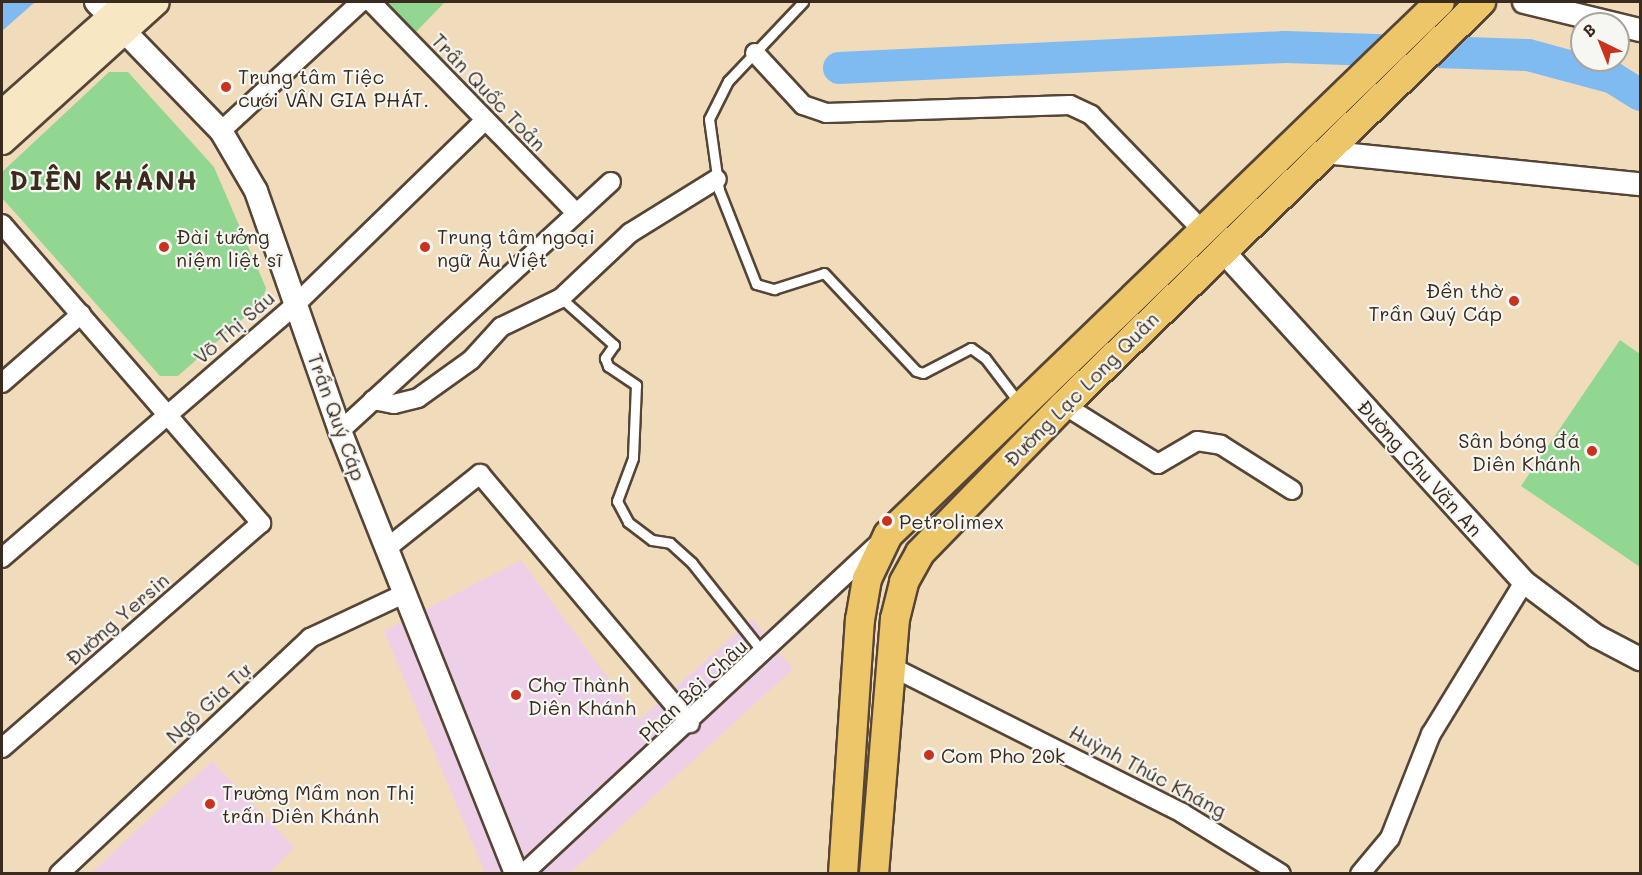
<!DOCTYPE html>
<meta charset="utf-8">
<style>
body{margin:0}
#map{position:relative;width:1642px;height:875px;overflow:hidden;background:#f0dcbb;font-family:Mali,sans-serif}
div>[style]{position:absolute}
.built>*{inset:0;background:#edd0e8}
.green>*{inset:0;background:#91d791}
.water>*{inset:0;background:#7fbaf0}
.river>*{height:32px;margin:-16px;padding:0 16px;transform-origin:16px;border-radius:16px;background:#7fbaf0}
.roads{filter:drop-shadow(2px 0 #564536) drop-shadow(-2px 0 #564536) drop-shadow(0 2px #564536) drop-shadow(0 -2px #564536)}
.service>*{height:9px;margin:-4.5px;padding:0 4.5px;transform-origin:4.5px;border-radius:4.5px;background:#fff}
.minor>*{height:18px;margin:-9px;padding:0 9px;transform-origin:9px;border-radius:9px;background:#fff}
.tertiary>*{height:22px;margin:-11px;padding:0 11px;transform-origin:11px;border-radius:11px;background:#fff}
.secondary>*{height:26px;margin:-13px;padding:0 13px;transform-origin:13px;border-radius:13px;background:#f7e8c3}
.primary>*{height:28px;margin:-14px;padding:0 14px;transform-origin:14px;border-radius:14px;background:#ecc669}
.dots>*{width:16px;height:16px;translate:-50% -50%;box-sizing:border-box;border:3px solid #f6f6f2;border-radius:50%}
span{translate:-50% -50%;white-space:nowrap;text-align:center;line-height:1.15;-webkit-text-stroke:4.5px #f6f6f2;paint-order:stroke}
.poi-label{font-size:20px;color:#3b2a1e}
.left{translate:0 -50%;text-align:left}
.right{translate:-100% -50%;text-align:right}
.street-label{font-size:20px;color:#3b2a1e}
.district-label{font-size:26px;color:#3b2a1e;font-weight:700;letter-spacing:1.5px}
.frame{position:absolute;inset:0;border:3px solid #3b2a1e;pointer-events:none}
.north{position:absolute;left:1570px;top:12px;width:60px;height:60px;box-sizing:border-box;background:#f6f6f2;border:2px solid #aba49d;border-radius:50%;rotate:317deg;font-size:16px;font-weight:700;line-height:24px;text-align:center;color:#3b2a1e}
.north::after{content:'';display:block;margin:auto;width:21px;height:27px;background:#c8321e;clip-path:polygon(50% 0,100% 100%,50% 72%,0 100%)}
</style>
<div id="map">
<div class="built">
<div style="clip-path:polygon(521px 560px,639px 720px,752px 619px,793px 669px,570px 873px,485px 873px,384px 631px)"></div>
<div style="clip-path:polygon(212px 761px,294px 847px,270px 873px,91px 873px)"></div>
</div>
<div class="green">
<div style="clip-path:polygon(381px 2px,445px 2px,413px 35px)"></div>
<div style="clip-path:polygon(109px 72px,128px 72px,214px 167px,266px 288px,262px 302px,178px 376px,160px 376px,2px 198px,2px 172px)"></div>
<div style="clip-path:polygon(1620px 340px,1640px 354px,1640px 567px,1521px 486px)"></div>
</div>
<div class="water">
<div style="clip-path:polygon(2px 2px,35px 2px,2px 31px)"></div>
</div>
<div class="river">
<div style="left:839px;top:68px;width:447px;rotate:-2.7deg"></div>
<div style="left:1286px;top:47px;width:242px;rotate:1.9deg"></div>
<div style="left:1528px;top:55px;width:88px;rotate:15.1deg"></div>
<div style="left:1613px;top:78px;width:32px;rotate:32deg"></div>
</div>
<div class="roads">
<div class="service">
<div style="left:803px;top:2px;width:109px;rotate:133.5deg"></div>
<div style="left:728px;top:81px;width:42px;rotate:116.6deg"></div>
<div style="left:709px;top:119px;width:72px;rotate:82deg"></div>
<div style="left:719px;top:190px;width:101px;rotate:68.5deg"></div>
<div style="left:756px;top:284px;width:19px;rotate:16deg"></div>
<div style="left:774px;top:289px;width:52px;rotate:-17.7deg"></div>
<div style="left:824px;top:273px;width:134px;rotate:46.8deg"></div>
<div style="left:916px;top:371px;width:7px;rotate:16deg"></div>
<div style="left:923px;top:373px;width:54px;rotate:-27.5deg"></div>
<div style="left:971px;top:348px;width:17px;rotate:36deg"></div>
<div style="left:985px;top:358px;width:58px;rotate:52.7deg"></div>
<div style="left:561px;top:298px;width:71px;rotate:41.6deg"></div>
<div style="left:614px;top:345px;width:16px;rotate:125deg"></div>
<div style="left:605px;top:358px;width:9px;rotate:69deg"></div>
<div style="left:608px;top:366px;width:34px;rotate:34deg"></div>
<div style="left:636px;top:385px;width:73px;rotate:92.4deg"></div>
<div style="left:633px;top:458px;width:46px;rotate:110.4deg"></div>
<div style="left:617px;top:501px;width:24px;rotate:62deg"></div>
<div style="left:628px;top:522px;width:30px;rotate:37deg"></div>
<div style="left:652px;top:540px;width:18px;rotate:9deg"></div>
<div style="left:670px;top:543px;width:30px;rotate:42deg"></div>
<div style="left:692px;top:563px;width:116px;rotate:51.6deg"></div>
</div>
<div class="minor">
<div style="left:371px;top:2px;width:294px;rotate:45.8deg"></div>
<div style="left:755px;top:53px;width:71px;rotate:47.3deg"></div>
<div style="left:803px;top:105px;width:24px;rotate:19deg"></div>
<div style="left:826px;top:113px;width:244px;rotate:-1.9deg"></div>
<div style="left:1070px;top:105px;width:23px;rotate:25deg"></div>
<div style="left:1091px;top:115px;width:157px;rotate:46deg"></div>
<div style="left:221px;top:131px;width:190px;rotate:-42.7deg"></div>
<div style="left:2px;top:224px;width:396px;rotate:49.1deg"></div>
<div style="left:261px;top:523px;width:343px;rotate:139deg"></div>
<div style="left:2px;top:383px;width:105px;rotate:-41.1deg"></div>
<div style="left:373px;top:400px;width:21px;rotate:11deg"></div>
<div style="left:394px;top:404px;width:25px;rotate:-14deg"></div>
<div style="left:418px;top:398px;width:65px;rotate:-35.6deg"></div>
<div style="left:471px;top:360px;width:45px;rotate:-47.7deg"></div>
<div style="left:501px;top:327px;width:67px;rotate:-25.8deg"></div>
<div style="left:561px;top:298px;width:95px;rotate:-43.3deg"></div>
<div style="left:630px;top:233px;width:102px;rotate:-31.8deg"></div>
<div style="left:1064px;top:405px;width:111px;rotate:32.1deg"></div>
<div style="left:1158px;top:464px;width:45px;rotate:-30.5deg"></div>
<div style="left:1197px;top:441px;width:24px;rotate:9deg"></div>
<div style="left:1221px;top:445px;width:84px;rotate:32.4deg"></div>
<div style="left:340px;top:431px;width:368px;rotate:-42.6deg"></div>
<div style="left:387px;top:548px;width:119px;rotate:-38.5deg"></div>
<div style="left:480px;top:474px;width:326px;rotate:49.9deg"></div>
<div style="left:2px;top:558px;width:389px;rotate:-40.8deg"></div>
<div style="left:296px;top:304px;width:264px;rotate:-44.2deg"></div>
<div style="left:892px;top:667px;width:325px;rotate:26.7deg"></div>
<div style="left:1182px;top:813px;width:116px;rotate:31.6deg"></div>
<div style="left:59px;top:874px;width:345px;rotate:-43.2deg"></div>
<div style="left:310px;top:638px;width:106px;rotate:-25.1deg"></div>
<div style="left:523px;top:874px;width:482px;rotate:-42.9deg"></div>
<div style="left:1360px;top:874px;width:47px;rotate:-50.2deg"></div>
<div style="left:1390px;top:838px;width:112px;rotate:-68.5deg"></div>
<div style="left:1431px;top:734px;width:178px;rotate:-58.5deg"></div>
</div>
<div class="tertiary">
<div style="left:96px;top:2px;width:180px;rotate:45.9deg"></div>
<div style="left:221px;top:131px;width:69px;rotate:59.7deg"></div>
<div style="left:256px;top:191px;width:254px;rotate:70.7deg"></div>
<div style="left:340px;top:431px;width:477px;rotate:68.3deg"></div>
<div style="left:1524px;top:2px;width:119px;rotate:13.6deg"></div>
<div style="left:1323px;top:152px;width:319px;rotate:5.8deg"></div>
<div style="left:1222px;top:250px;width:449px;rotate:47.7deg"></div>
<div style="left:1524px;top:582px;width:90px;rotate:36.9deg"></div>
<div style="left:1596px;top:636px;width:50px;rotate:27.6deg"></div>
</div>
<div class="secondary">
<div style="left:2px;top:114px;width:169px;rotate:-41.6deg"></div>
<div style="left:2px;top:141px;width:207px;rotate:-42.1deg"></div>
</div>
<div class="primary">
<div style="left:843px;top:874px;width:255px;rotate:-86.2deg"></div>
<div style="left:860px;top:620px;width:42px;rotate:-80.3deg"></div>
<div style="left:867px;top:579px;width:49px;rotate:-64.5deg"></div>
<div style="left:888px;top:535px;width:767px;rotate:-44deg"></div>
<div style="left:874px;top:874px;width:256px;rotate:-85.3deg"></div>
<div style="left:895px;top:619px;width:38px;rotate:-76deg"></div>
<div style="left:904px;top:582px;width:33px;rotate:-61deg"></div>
<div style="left:920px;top:553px;width:206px;rotate:-45.8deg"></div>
<div style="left:1064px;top:405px;width:580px;rotate:-44.02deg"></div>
</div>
</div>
<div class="dots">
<div style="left:226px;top:87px;background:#c8321e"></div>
<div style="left:164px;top:247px;background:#c8321e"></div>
<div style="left:425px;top:247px;background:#c8321e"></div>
<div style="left:1514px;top:301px;background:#c8321e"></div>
<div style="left:1592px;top:451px;background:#c8321e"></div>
<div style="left:887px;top:521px;background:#c8321e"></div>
<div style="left:516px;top:695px;background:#c8321e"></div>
<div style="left:929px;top:755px;background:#c8321e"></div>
<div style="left:210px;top:804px;background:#c8321e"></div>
</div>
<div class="poi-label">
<span class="left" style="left:238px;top:88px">Trung tâm Tiệc<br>cưới VÂN GIA PHÁT.</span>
<span class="left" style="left:176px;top:248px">Đài tưởng<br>niệm liệt sĩ</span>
<span class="left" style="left:437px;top:248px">Trung tâm ngoại<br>ngữ Âu Việt</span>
<span class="right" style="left:1502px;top:302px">Đền thờ<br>Trần Quý Cáp</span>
<span class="right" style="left:1580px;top:452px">Sân bóng đá<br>Diên Khánh</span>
<span class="left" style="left:899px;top:521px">Petrolimex</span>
<span class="left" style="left:528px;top:696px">Chợ Thành<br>Diên Khánh</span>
<span class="left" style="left:941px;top:755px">Com Pho 20k</span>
<span class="left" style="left:222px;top:804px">Trường Mầm non Thị<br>trấn Diên Khánh</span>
</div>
<div class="street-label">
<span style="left:489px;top:92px;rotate:46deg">Trần Quốc Toản</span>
<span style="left:234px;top:327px;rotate:-41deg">Võ Thị Sáu</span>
<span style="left:1081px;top:389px;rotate:-45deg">Đường Lạc Long Quân</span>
<span style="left:337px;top:417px;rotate:70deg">Trần Quý Cáp</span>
<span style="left:1420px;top:468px;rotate:48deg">Đường Chu Văn An</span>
<span style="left:117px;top:619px;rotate:-41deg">Đường Yersin</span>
<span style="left:693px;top:690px;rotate:-43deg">Phan Bội Châu</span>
<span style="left:208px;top:703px;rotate:-43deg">Ngô Gia Tự</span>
<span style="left:1148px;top:771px;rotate:28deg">Huỳnh Thúc Kháng</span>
</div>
<div class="district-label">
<span style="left:104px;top:181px">DIÊN KHÁNH</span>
</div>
<div class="frame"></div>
<div class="north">B</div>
</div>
